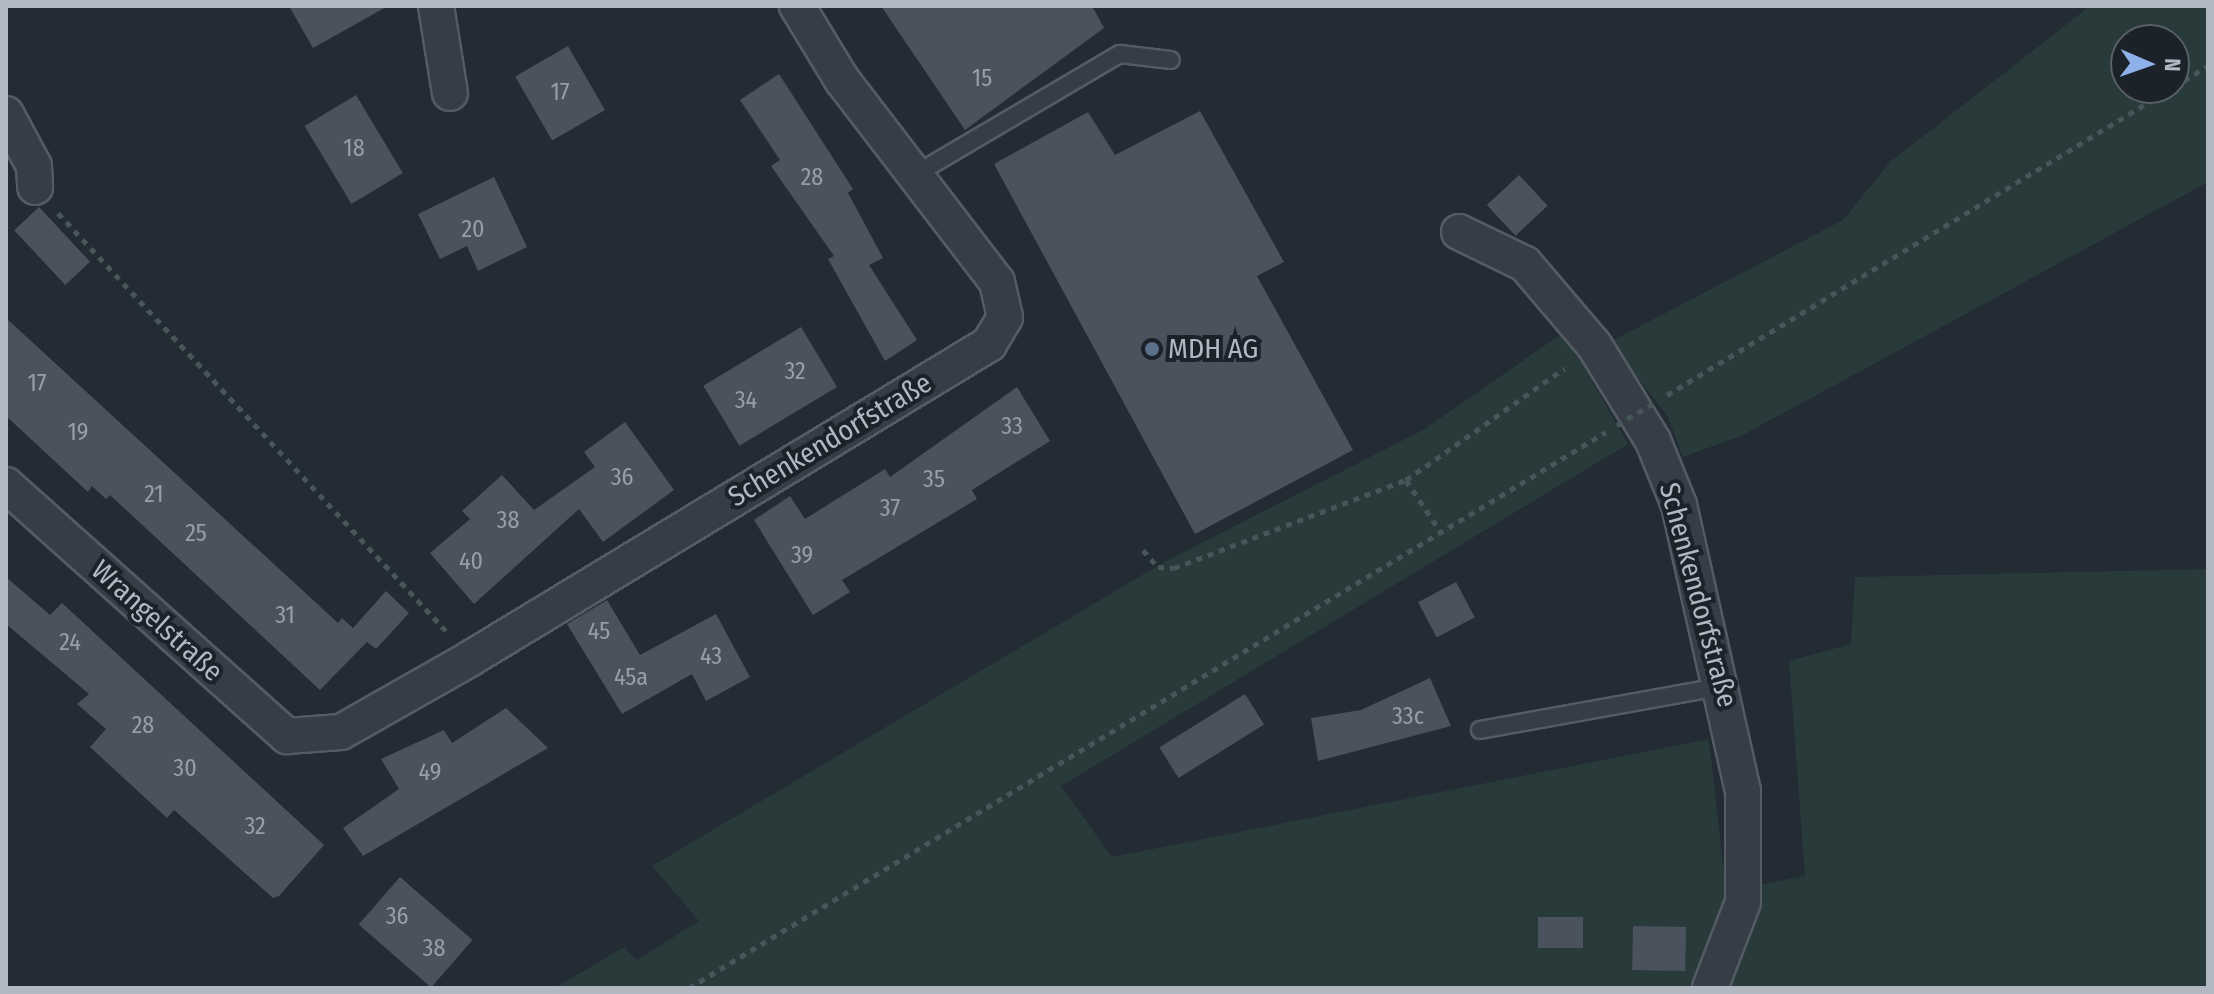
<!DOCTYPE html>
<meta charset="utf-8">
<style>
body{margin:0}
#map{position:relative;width:2214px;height:994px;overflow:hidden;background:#232b35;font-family:"Fira Sans Condensed",sans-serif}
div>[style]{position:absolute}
.green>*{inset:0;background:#293a3a}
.building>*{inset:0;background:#4a525e;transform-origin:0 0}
.path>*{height:5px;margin-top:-2.5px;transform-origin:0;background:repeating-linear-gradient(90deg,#475658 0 6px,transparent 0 12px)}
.roads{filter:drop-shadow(2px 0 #545b64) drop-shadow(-2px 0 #545b64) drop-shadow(0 2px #545b64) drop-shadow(0 -2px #545b64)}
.service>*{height:16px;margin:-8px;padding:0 8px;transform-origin:8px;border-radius:8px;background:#363d46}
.minor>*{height:34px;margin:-17px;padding:0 17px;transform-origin:17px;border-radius:17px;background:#363d46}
.path-bridge>*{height:5px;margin-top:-2.5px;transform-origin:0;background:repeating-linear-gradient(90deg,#475658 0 6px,transparent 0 12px)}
.dots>*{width:22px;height:22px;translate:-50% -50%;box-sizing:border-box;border:4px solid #1c222a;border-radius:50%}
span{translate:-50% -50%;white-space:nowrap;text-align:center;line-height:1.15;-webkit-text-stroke:8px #1c222a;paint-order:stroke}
.number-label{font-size:24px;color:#979ea9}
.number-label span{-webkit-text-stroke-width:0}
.poi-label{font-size:28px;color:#b1b8c2}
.left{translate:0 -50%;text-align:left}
.street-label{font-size:28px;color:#b1b8c2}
.frame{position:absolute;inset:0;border:8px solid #b1b8c2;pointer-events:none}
.north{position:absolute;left:2110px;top:24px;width:80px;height:80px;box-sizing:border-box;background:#1c222a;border:2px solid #585e67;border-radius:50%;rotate:92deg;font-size:22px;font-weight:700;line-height:32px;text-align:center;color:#b1b8c2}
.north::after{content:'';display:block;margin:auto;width:28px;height:36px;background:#8fb1e9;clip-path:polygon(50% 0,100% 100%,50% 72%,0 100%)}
</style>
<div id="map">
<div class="green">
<div style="clip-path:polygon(evenodd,2090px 6px,2208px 6px,2208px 182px,1741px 436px,1683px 457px,1668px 417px,1610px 342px,1843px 220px,1890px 162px,2090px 6px,2126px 40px,2174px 40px,2174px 88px,2126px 88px,2126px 40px)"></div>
<div style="clip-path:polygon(1564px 332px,1628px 444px,1061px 786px,1112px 857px,1709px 739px,1726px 891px,1805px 876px,1789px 661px,1851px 644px,1855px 577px,2208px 569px,2208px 988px,555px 988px,624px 947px,637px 960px,699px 921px,652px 866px,1164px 562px,1423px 430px)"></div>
</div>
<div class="building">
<div style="clip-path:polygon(289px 6px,388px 6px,313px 48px)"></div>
<div style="clip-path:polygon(881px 6px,1092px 6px,1104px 28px,965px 130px)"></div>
<div style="left:568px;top:46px;width:74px;height:61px;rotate:60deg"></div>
<div style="clip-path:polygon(779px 74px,853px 189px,848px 193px,883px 258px,869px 265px,917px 340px,885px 361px,828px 259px,834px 256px,771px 166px,780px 160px,740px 100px)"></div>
<div style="left:356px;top:95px;width:91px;height:60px;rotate:59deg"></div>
<div style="clip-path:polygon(1200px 111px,1284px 262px,1257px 276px,1353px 450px,1195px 534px,994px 164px,1088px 112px,1115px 155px)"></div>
<div style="left:1519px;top:175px;width:42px;height:44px;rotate:47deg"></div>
<div style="clip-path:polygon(494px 177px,527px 247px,478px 271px,467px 246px,440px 259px,418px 214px)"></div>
<div style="left:39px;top:207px;width:75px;height:34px;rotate:47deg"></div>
<div style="clip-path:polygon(6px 318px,338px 623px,342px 618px,353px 628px,386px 591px,409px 613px,376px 649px,367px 642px,320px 690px,110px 495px,106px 499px,92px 486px,88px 492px,6px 416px)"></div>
<div style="left:801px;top:327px;width:70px;height:114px;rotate:59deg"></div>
<div style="clip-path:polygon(1017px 387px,1050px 441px,972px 490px,977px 499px,842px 580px,850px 592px,813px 615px,754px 520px,790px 496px,805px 519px,885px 469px,890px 477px)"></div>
<div style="clip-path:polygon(625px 422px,674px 490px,603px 542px,579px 509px,474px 604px,430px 553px,470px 519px,462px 511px,502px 475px,534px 510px,595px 467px,584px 452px)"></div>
<div style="clip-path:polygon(6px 577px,50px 615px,62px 603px,324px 845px,279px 896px,273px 898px,174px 810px,167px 818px,90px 747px,106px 729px,77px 704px,89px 694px,6px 624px)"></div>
<div style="left:1456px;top:582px;width:40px;height:43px;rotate:62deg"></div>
<div style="clip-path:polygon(607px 600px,640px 655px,716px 614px,750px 677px,706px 701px,692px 674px,622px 714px,567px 624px)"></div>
<div style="clip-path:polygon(1430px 678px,1451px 726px,1318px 761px,1311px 718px,1361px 710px)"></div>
<div style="left:1245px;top:694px;width:36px;height:101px;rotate:58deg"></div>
<div style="clip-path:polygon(506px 708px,548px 748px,363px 856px,343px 828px,399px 789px,381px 759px,444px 730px,452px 743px)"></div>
<div style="left:400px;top:877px;width:96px;height:63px;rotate:41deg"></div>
<div style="left:1538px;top:917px;width:45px;height:31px"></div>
<div style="left:1633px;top:926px;width:53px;height:44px;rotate:1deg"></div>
</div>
<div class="path">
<div style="left:2174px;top:87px;width:40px;rotate:-32deg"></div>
<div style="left:58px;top:213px;width:570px;rotate:47.13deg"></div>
<div style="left:1667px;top:395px;width:591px;rotate:-31.3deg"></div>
<div style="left:1406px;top:480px;width:61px;rotate:56.3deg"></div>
<div style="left:1143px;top:550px;width:23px;rotate:49deg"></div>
<div style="left:1158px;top:567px;width:16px;rotate:4deg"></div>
<div style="left:1174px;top:568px;width:248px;rotate:-20.8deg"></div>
<div style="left:1406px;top:480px;width:194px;rotate:-35.2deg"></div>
<div style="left:689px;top:988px;width:1072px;rotate:-31.23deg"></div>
</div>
<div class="roads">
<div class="service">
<div style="left:916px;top:174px;width:237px;rotate:-30.5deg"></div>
<div style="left:1120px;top:54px;width:51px;rotate:6.7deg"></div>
<div style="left:1480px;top:730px;width:248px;rotate:-10.2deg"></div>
</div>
<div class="minor">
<div style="left:436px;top:6px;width:88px;rotate:80.9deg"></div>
<div style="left:6px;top:114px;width:59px;rotate:61.7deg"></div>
<div style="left:34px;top:166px;width:21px;rotate:87deg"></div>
<div style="left:1459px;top:232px;width:73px;rotate:25.9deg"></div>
<div style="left:1525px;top:264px;width:106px;rotate:49.6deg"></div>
<div style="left:1594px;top:345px;width:113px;rotate:58.4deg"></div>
<div style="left:1653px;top:441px;width:69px;rotate:67.9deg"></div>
<div style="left:1679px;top:505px;width:293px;rotate:77.4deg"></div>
<div style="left:1743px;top:791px;width:111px;rotate:90deg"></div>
<div style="left:1743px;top:902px;width:92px;rotate:111deg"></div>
<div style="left:6px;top:485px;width:377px;rotate:41.8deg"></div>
<div style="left:287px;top:736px;width:54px;rotate:-4.2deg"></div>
<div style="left:341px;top:732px;width:150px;rotate:-29.6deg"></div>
<div style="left:471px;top:658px;width:606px;rotate:-31.22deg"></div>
<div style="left:989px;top:344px;width:31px;rotate:-59deg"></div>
<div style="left:1005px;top:317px;width:36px;rotate:-103deg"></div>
<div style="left:997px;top:282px;width:255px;rotate:-127.5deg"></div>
<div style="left:842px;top:80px;width:87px;rotate:-121.3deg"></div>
</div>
</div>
<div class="path-bridge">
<div style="left:1617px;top:425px;width:47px;rotate:-31deg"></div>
</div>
<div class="dots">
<div style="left:1152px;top:349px;background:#5c6f8a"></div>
</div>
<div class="number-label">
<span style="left:982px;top:79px">15</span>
<span style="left:560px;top:93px">17</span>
<span style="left:354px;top:149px">18</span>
<span style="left:812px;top:178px">28</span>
<span style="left:473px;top:230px">20</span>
<span style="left:795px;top:372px">32</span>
<span style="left:37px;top:384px">17</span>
<span style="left:746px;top:401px">34</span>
<span style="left:1012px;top:427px">33</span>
<span style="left:78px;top:433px">19</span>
<span style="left:622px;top:478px">36</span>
<span style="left:934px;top:480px">35</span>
<span style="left:154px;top:495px">21</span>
<span style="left:890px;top:509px">37</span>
<span style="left:508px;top:521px">38</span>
<span style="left:196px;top:534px">25</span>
<span style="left:802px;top:556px">39</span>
<span style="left:471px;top:562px">40</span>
<span style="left:285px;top:616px">31</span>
<span style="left:599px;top:632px">45</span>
<span style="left:70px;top:643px">24</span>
<span style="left:711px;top:657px">43</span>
<span style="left:631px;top:678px">45a</span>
<span style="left:1408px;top:717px">33c</span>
<span style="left:143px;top:726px">28</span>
<span style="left:185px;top:769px">30</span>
<span style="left:430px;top:773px">49</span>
<span style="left:255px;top:827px">32</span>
<span style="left:397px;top:917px">36</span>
<span style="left:434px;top:949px">38</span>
</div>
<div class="poi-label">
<span class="left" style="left:1168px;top:349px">MDH AG</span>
</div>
<div class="street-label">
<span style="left:830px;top:440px;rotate:-31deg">Schenkendorfstraße</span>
<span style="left:1698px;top:595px;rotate:75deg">Schenkendorfstraße</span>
<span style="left:157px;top:621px;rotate:42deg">Wrangelstraße</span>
</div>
<div class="frame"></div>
<div class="north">N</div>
</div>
